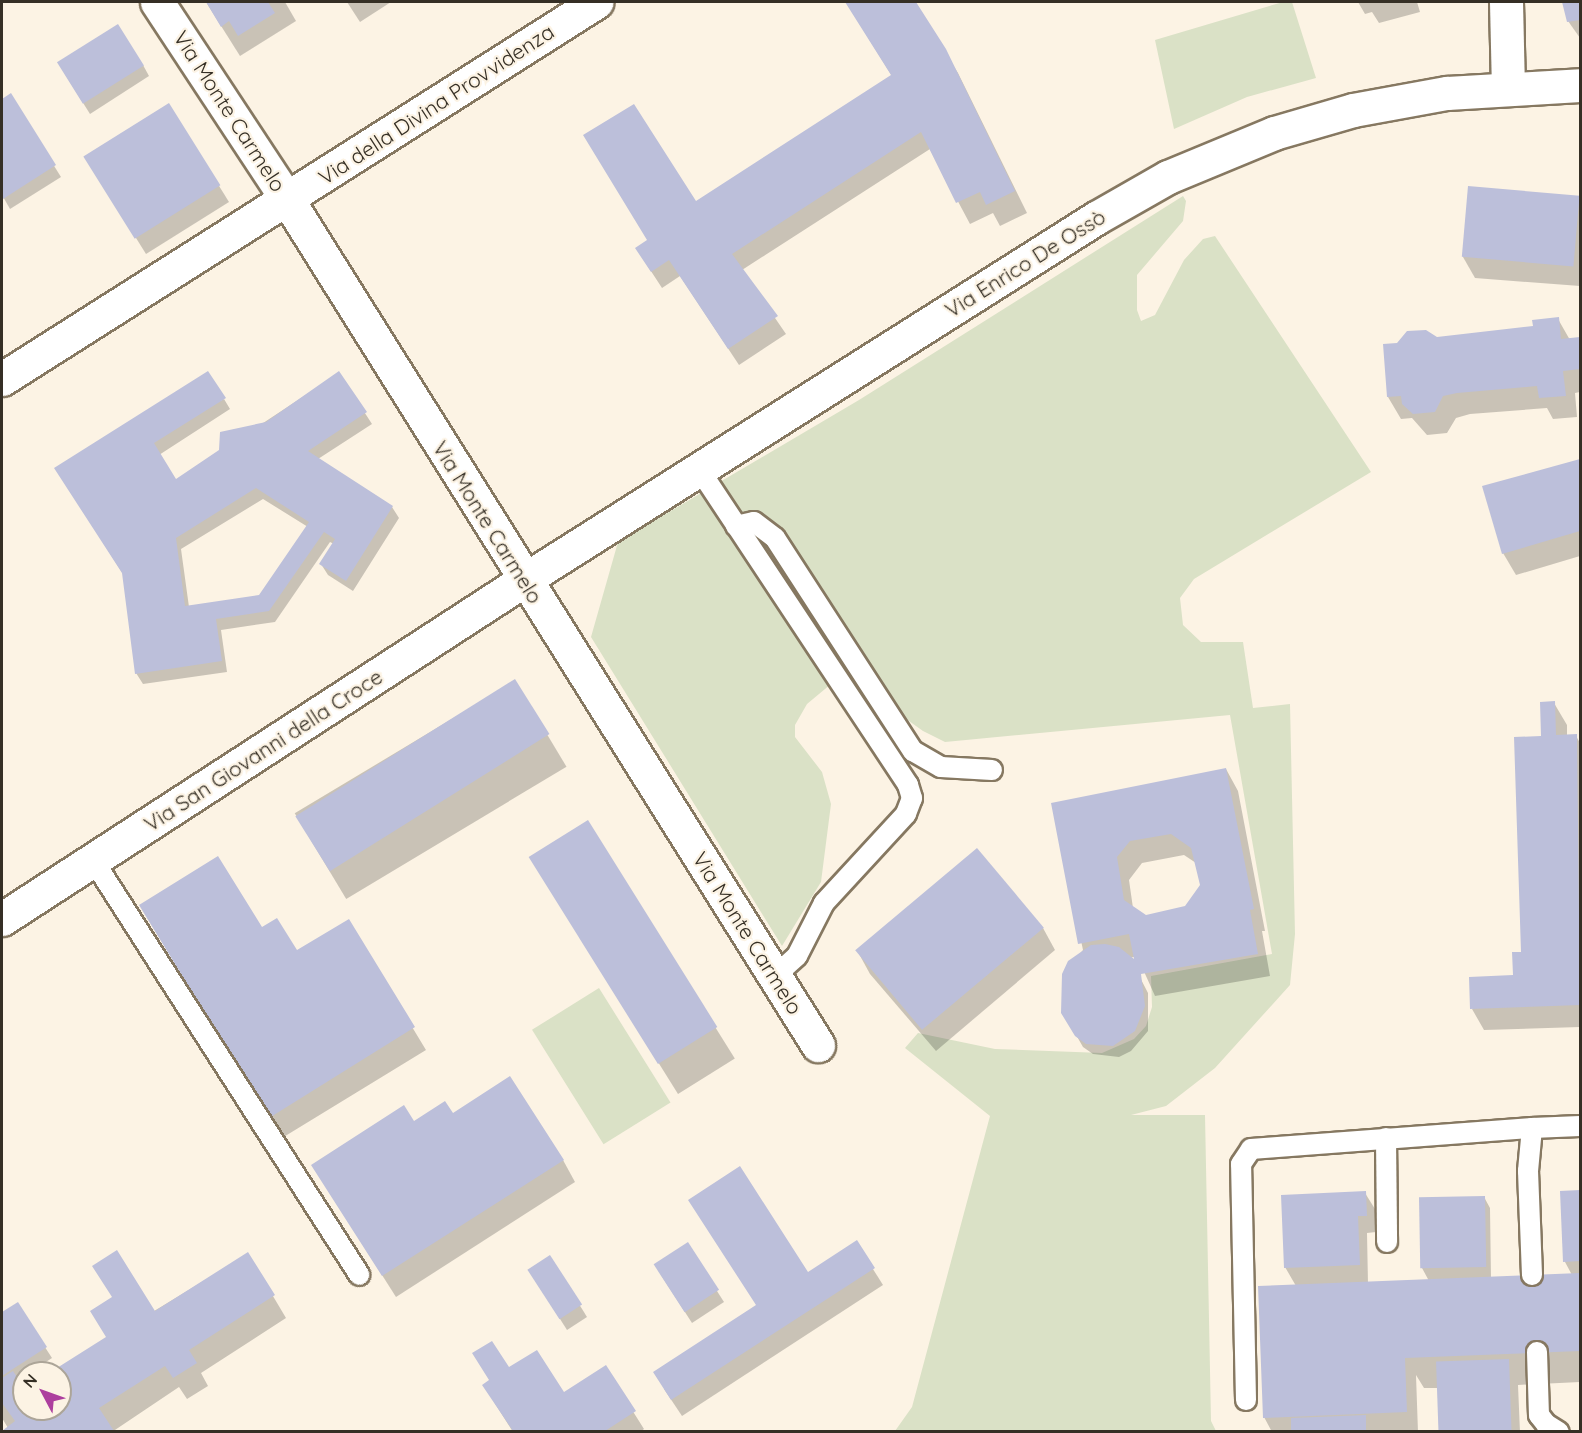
<!DOCTYPE html>
<meta charset="utf-8">
<style>
body{margin:0}
#map{position:relative;width:1582px;height:1433px;overflow:hidden;background:#fcf3e4;font-family:Quicksand,sans-serif}
div>[style]{position:absolute}
.green>*{inset:0;background:#dae1c6;transform-origin:0 0}
.shadow>*{inset:0;background:#0003;transform-origin:0 0}
.building>*{inset:0;background:#bcbfda;transform-origin:0 0}
.roads{filter:drop-shadow(2px 0 #867861) drop-shadow(-2px 0 #867861) drop-shadow(0 2px #867861) drop-shadow(0 -2px #867861)}
.lane>*{height:20px;margin:-10px;padding:0 10px;transform-origin:10px;border-radius:10px;background:#fff}
.street>*{height:33px;margin:-16.5px;padding:0 16.5px;transform-origin:16.5px;border-radius:16.5px;background:#fff}
span{translate:-50% -50%;white-space:nowrap;text-align:center;line-height:1.15;-webkit-text-stroke:4.5px #fcf3e4;paint-order:stroke}
.street-label{font-size:21px;color:#352f25}
.frame{position:absolute;inset:0;border:3px solid #352f25;pointer-events:none}
.north{position:absolute;left:12px;top:1361px;width:60px;height:60px;box-sizing:border-box;background:#fcf3e4;border:2px solid #aca598;border-radius:50%;rotate:311deg;font-size:16px;font-weight:700;line-height:24px;text-align:center;color:#352f25}
.north::after{content:'';display:block;margin:auto;width:21px;height:27px;background:#ad3f9e;clip-path:polygon(50% 0,100% 100%,50% 72%,0 100%)}
</style>
<div id="map">
<div class="green">
<div style="clip-path:polygon(1283px 2px,1292px 2px,1316px 78px,1247px 97px,1174px 129px,1155px 40px)"></div>
<div style="clip-path:polygon(1183px 196px,1186px 201px,1183px 221px,1137px 275px,1137px 310px,1141px 321px,1155px 315px,1184px 260px,1203px 239px,1215px 236px,1371px 472px,1194px 579px,1180px 598px,1183px 625px,1201px 642px,1243px 642px,1253px 708px,1290px 704px,1295px 934px,1290px 985px,1215px 1068px,1166px 1106px,1131px 1115px,1205px 1115px,1211px 1421px,1216px 1431px,895px 1431px,912px 1407px,990px 1116px,905px 1048px,918px 1033px,995px 1049px,1102px 1053px,1134px 1039px,1146px 1026px,1152px 1007px,1151px 976px,1272px 954px,1230px 715px,945px 742px,923px 731px,902px 716px,882px 690px,849px 669px,807px 704px,795px 725px,795px 737px,822px 772px,831px 804px,821px 882px,782px 946px,591px 637px,618px 542px,859px 400px)"></div>
<div style="left:599px;top:988px;width:135px;height:79px;rotate:58deg"></div>
</div>
<div class="shadow">
<div style="clip-path:polygon(206px 2px,285px 2px,296px 21px,240px 56px)"></div>
<div style="clip-path:polygon(347px 2px,391px 2px,360px 22px)"></div>
<div style="clip-path:polygon(846px 2px,914px 2px,958px 73px,1027px 213px,1000px 226px,993px 213px,970px 224px,930px 149px,742px 270px,786px 334px,739px 365px,680px 276px,662px 288px,647px 265px,695px 203px,892px 76px)"></div>
<div style="clip-path:polygon(1358px 2px,1417px 2px,1420px 12px,1379px 23px,1372px 12px,1365px 14px)"></div>
<div style="clip-path:polygon(1563px 2px,1580px 2px,1580px 38px,1568px 21px)"></div>
<div style="clip-path:polygon(143px 65px,149px 76px,90px 114px,65px 74px)"></div>
<div style="clip-path:polygon(10px 95px,61px 177px,10px 209px,2px 195px,2px 100px)"></div>
<div style="clip-path:polygon(169px 105px,229px 202px,146px 254px,96px 174px)"></div>
<div style="clip-path:polygon(1469px 188px,1580px 197px,1580px 286px,1475px 278px,1463px 257px)"></div>
<div style="clip-path:polygon(1558px 319px,1570px 340px,1580px 338px,1580px 392px,1575px 393px,1577px 417px,1553px 419px,1547px 408px,1470px 414px,1456px 418px,1447px 433px,1427px 435px,1412px 418px,1401px 419px,1388px 397px,1398px 345px,1534px 327px)"></div>
<div style="clip-path:polygon(evenodd,339px 373px,372px 424px,318px 459px,392px 507px,399px 518px,353px 591px,328px 575px,321px 564px,334px 544px,330px 542px,275px 622px,221px 630px,227px 672px,143px 684px,136px 673px,123px 574px,63px 479px,224px 399px,230px 409px,159px 455px,175px 481px,339px 373px,263px 499px,308px 527px,260px 597px,189px 607px,181px 549px,263px 499px)"></div>
<div style="clip-path:polygon(1580px 460px,1580px 556px,1516px 575px,1503px 553px,1484px 487px)"></div>
<div style="left:515px;top:681px;width:100px;height:257px;rotate:59deg"></div>
<div style="clip-path:polygon(1554px 703px,1567px 725px,1567px 736px,1576px 736px,1580px 743px,1580px 1027px,1484px 1030px,1472px 1009px,1515px 977px,1523px 953px,1543px 737px)"></div>
<div style="clip-path:polygon(evenodd,1226px 769px,1238px 791px,1265px 931px,1262px 931px,1270px 976px,1155px 996px,1137px 956px,1130px 958px,1148px 993px,1148px 1031px,1131px 1051px,1119px 1057px,1093px 1054px,1083px 1047px,1063px 1012px,1063px 974px,1083px 950px,1052px 804px,1226px 769px,1184px 855px,1196px 863px,1201px 886px,1186px 908px,1146px 916px,1133px 908px,1129px 880px,1142px 863px,1184px 855px)"></div>
<div style="left:587px;top:822px;width:279px;height:67px;rotate:58deg"></div>
<div style="clip-path:polygon(348px 921px,426px 1050px,282px 1138px,153px 927px,261px 929px,297px 952px)"></div>
<div style="clip-path:polygon(1043px 928px,1055px 950px,936px 1051px,870px 974px,858px 952px)"></div>
<div style="clip-path:polygon(452px 1115px,563px 1160px,575px 1182px,396px 1297px,326px 1187px)"></div>
<div style="clip-path:polygon(1580px 1192px,1580px 1382px,1518px 1385px,1520px 1432px,1440px 1432px,1439px 1388px,1424px 1388px,1416px 1375px,1418px 1432px,1272px 1432px,1264px 1417px,1296px 1286px,1285px 1267px,1365px 1193px,1375px 1209px,1376px 1232px,1367px 1233px,1368px 1283px,1429px 1281px,1422px 1268px,1420px 1199px,1484px 1197px,1490px 1208px,1491px 1278px,1572px 1275px,1565px 1262px,1562px 1193px)"></div>
<div style="clip-path:polygon(856px 1242px,883px 1285px,682px 1416px,664px 1389px,807px 1274px)"></div>
<div style="clip-path:polygon(687px 1244px,724px 1302px,692px 1323px,661px 1275px)"></div>
<div style="clip-path:polygon(248px 1254px,286px 1318px,201px 1373px,208px 1386px,187px 1399px,179px 1387px,112px 1432px,2px 1432px,8px 1428px,2px 1418px,2px 1314px,17px 1304px,52px 1358px,17px 1381px,24px 1391px,24px 1409px,60px 1409px,60px 1373px,52px 1373px)"></div>
<div style="clip-path:polygon(550px 1257px,587px 1317px,567px 1330px,536px 1281px)"></div>
<div style="clip-path:polygon(605px 1367px,644px 1429px,640px 1432px,513px 1432px,494px 1402px,509px 1370px,564px 1394px)"></div>
</div>
<div class="building">
<div style="clip-path:polygon(206px 2px,268px 2px,275px 13px,238px 36px,229px 21px,221px 27px)"></div>
<div style="clip-path:polygon(845px 2px,916px 2px,946px 49px,1015px 191px,986px 205px,980px 192px,956px 203px,921px 132px,732px 254px,778px 316px,728px 349px,669px 260px,651px 272px,635px 248px,647px 240px,583px 135px,634px 104px,696px 201px,891px 75px)"></div>
<div style="clip-path:polygon(1562px 2px,1580px 2px,1580px 20px,1567px 22px)"></div>
<div style="left:118px;top:24px;width:49px;height:72px;rotate:58deg"></div>
<div style="clip-path:polygon(11px 93px,56px 165px,3px 199px,2px 99px)"></div>
<div style="left:169px;top:103px;width:97px;height:101px;rotate:58deg"></div>
<div style="left:1468px;top:186px;width:112px;height:71px;rotate:5deg"></div>
<div style="clip-path:polygon(1559px 317px,1561px 339px,1580px 337px,1580px 369px,1563px 371px,1566px 396px,1539px 398px,1537px 386px,1457px 393px,1443px 396px,1435px 412px,1413px 414px,1402px 404px,1401px 396px,1387px 397px,1383px 344px,1397px 343px,1407px 331px,1426px 330px,1437px 337px,1533px 326px,1532px 320px)"></div>
<div style="clip-path:polygon(evenodd,208px 371px,226px 398px,154px 443px,176px 479px,219px 450px,220px 432px,266px 422px,339px 371px,367px 412px,308px 451px,393px 506px,346px 581px,319px 564px,335px 539px,324px 532px,269px 611px,216px 619px,222px 661px,135px 674px,122px 573px,54px 468px,208px 371px,256px 488px,309px 522px,259px 595px,185px 606px,176px 538px,256px 488px)"></div>
<div style="clip-path:polygon(1580px 459px,1580px 531px,1502px 554px,1482px 486px)"></div>
<div style="left:515px;top:679px;width:65px;height:259px;rotate:58deg"></div>
<div style="clip-path:polygon(1555px 701px,1556px 735px,1577px 734px,1580px 1005px,1470px 1009px,1469px 977px,1513px 975px,1512px 952px,1521px 952px,1514px 737px,1541px 736px,1540px 702px)"></div>
<div style="clip-path:polygon(evenodd,1226px 768px,1254px 909px,1250px 910px,1258px 954px,1141px 974px,1145px 1006px,1135px 1031px,1113px 1046px,1086px 1044px,1075px 1036px,1061px 1013px,1062px 974px,1068px 961px,1091px 945px,1105px 944px,1119px 947px,1134px 959px,1129px 934px,1078px 944px,1051px 803px,1226px 768px,1171px 834px,1191px 848px,1200px 885px,1185px 906px,1146px 915px,1124px 900px,1117px 857px,1130px 841px,1171px 834px)"></div>
<div style="left:588px;top:820px;width:244px;height:70px;rotate:58deg"></div>
<div style="left:977px;top:848px;width:104px;height:159px;rotate:50deg"></div>
<div style="clip-path:polygon(218px 856px,262px 927px,277px 918px,297px 950px,349px 919px,415px 1027px,269px 1118px,139px 905px)"></div>
<div style="clip-path:polygon(510px 1076px,564px 1160px,382px 1276px,311px 1165px,404px 1105px,414px 1121px,445px 1101px,453px 1113px)"></div>
<div style="clip-path:polygon(740px 1166px,808px 1272px,857px 1240px,875px 1268px,671px 1400px,653px 1372px,756px 1305px,688px 1200px)"></div>
<div style="clip-path:polygon(1580px 1190px,1580px 1261px,1563px 1262px,1560px 1191px)"></div>
<div style="clip-path:polygon(1366px 1191px,1367px 1216px,1358px 1216px,1360px 1265px,1284px 1268px,1281px 1195px)"></div>
<div style="left:1485px;top:1196px;width:71px;height:66px;rotate:89deg"></div>
<div style="left:688px;top:1242px;width:57px;height:41px;rotate:57deg"></div>
<div style="clip-path:polygon(117px 1250px,155px 1311px,248px 1252px,275px 1295px,189px 1350px,197px 1363px,173px 1378px,165px 1366px,99px 1408px,114px 1431px,2px 1431px,15px 1421px,2px 1403px,2px 1378px,13px 1371px,24px 1388px,24px 1409px,60px 1409px,60px 1373px,49px 1373px,106px 1337px,90px 1311px,112px 1297px,92px 1266px)"></div>
<div style="left:550px;top:1255px;width:59px;height:27px;rotate:57deg"></div>
<div style="clip-path:polygon(1580px 1273px,1580px 1351px,1405px 1358px,1407px 1412px,1263px 1418px,1258px 1286px)"></div>
<div style="clip-path:polygon(18px 1302px,47px 1347px,2px 1376px,2px 1312px)"></div>
<div style="clip-path:polygon(492px 1341px,509px 1367px,537px 1350px,564px 1392px,606px 1365px,636px 1411px,605px 1431px,513px 1431px,482px 1385px,489px 1380px,472px 1353px)"></div>
<div style="left:1509px;top:1359px;width:72px;height:73px;rotate:88deg"></div>
<div style="clip-path:polygon(1366px 1415px,1366px 1431px,1291px 1431px,1291px 1418px)"></div>
</div>
<div class="roads">
<div class="lane">
<div style="left:699px;top:469px;width:379px;rotate:56.5deg"></div>
<div style="left:908px;top:785px;width:14px;rotate:73deg"></div>
<div style="left:912px;top:798px;width:17px;rotate:111deg"></div>
<div style="left:906px;top:814px;width:121px;rotate:132.7deg"></div>
<div style="left:824px;top:903px;width:59px;rotate:117deg"></div>
<div style="left:797px;top:956px;width:30px;rotate:138deg"></div>
<div style="left:736px;top:526px;width:18px;rotate:-13deg"></div>
<div style="left:754px;top:522px;width:26px;rotate:37deg"></div>
<div style="left:775px;top:538px;width:254px;rotate:57.1deg"></div>
<div style="left:913px;top:751px;width:32px;rotate:30deg"></div>
<div style="left:941px;top:767px;width:51px;rotate:3.4deg"></div>
<div style="left:93px;top:860px;width:493px;rotate:57.3deg"></div>
<div style="left:1386px;top:1138px;width:104px;rotate:89.4deg"></div>
<div style="left:1532px;top:1275px;width:104px;rotate:-92.2deg"></div>
<div style="left:1528px;top:1171px;width:43px;rotate:-84.7deg"></div>
<div style="left:1532px;top:1128px;width:48px;rotate:-2.4deg"></div>
<div style="left:1537px;top:1352px;width:63px;rotate:88.2deg"></div>
<div style="left:1539px;top:1415px;width:11px;rotate:52deg"></div>
<div style="left:1546px;top:1424px;width:15px;rotate:32deg"></div>
<div style="left:1246px;top:1400px;width:236px;rotate:-91.2deg"></div>
<div style="left:1241px;top:1164px;width:18px;rotate:-56deg"></div>
<div style="left:1251px;top:1149px;width:282px;rotate:-4.3deg"></div>
</div>
<div class="street">
<div style="left:157px;top:2px;width:236px;rotate:56.6deg"></div>
<div style="left:287px;top:199px;width:999px;rotate:57.89deg"></div>
<div style="left:1506px;top:2px;width:86px;rotate:88.7deg"></div>
<div style="left:2px;top:379px;width:704px;rotate:-32.4deg"></div>
<div style="left:2px;top:919px;width:622px;rotate:-33deg"></div>
<div style="left:524px;top:580px;width:677px;rotate:-32.33deg"></div>
<div style="left:1096px;top:218px;width:83px;rotate:-29.7deg"></div>
<div style="left:1168px;top:177px;width:115px;rotate:-22.5deg"></div>
<div style="left:1274px;top:133px;width:82px;rotate:-16.2deg"></div>
<div style="left:1353px;top:110px;width:96px;rotate:-10.3deg"></div>
<div style="left:1447px;top:93px;width:133px;rotate:-3.4deg"></div>
</div>
</div>
<div class="street-label">
<span style="left:436px;top:104px;rotate:-33deg">Via della Divina Provvidenza</span>
<span style="left:230px;top:111px;rotate:57deg">Via Monte Carmelo</span>
<span style="left:1025px;top:263px;rotate:-32deg">Via Enrico De Ossò</span>
<span style="left:488px;top:522px;rotate:58deg">Via Monte Carmelo</span>
<span style="left:263px;top:750px;rotate:-33deg">Via San Giovanni della Croce</span>
<span style="left:748px;top:933px;rotate:58deg">Via Monte Carmelo</span>
</div>
<div class="frame"></div>
<div class="north">N</div>
</div>
